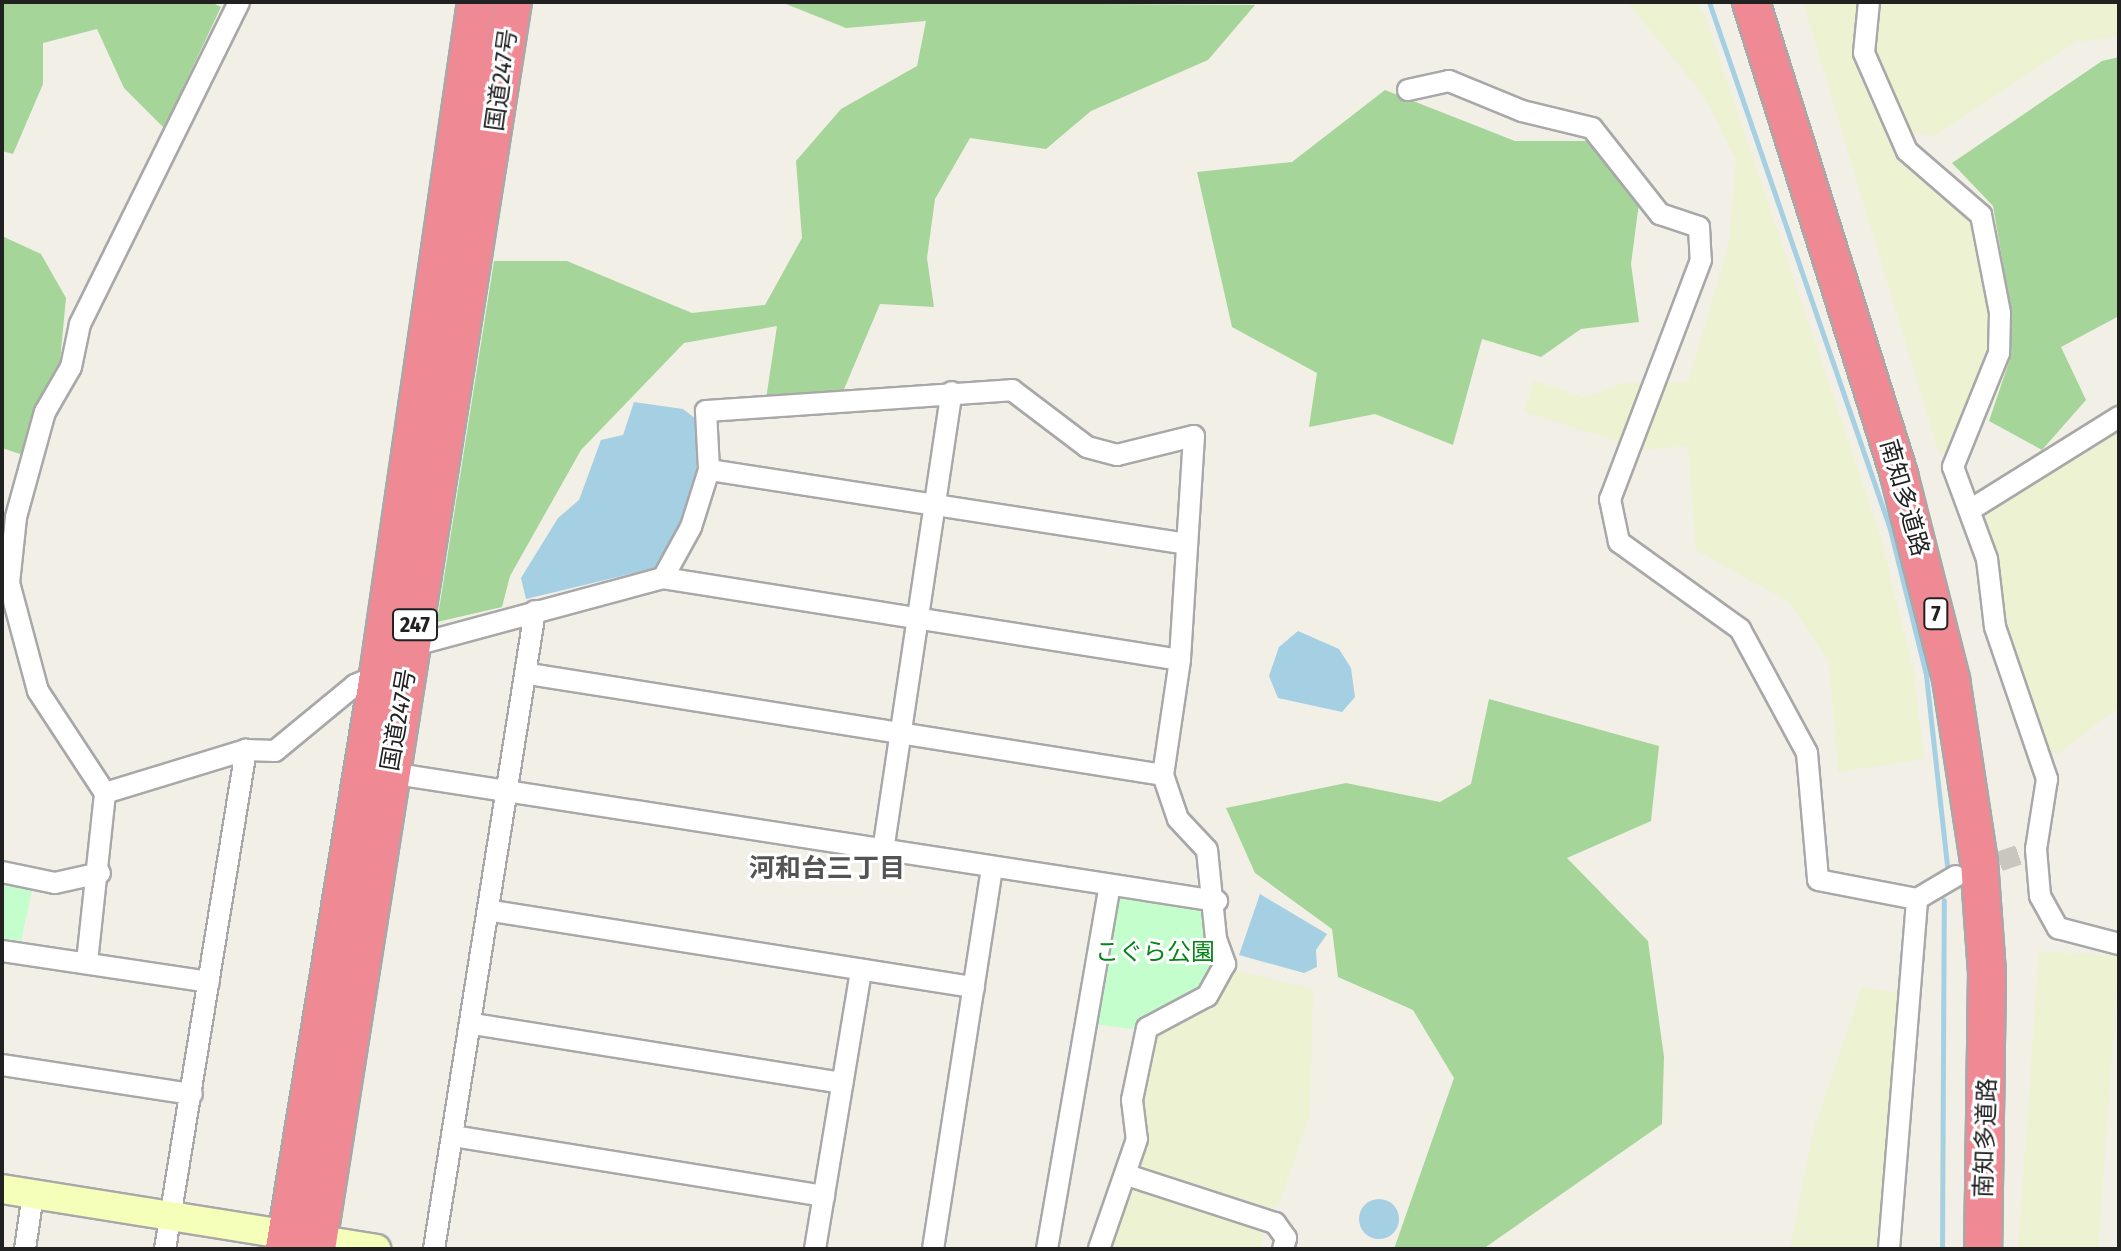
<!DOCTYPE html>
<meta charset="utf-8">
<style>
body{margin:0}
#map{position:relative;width:2121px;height:1251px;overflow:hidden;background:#f2efe7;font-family:"Fira Sans Condensed","Noto Sans JP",sans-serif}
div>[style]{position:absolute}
.farmland>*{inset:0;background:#edf2d2;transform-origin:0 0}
.forest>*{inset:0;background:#a6d599}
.park>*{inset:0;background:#c3fecc}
.water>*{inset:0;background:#a5d0e3}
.round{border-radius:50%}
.stream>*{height:5px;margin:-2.5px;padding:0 2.5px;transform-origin:2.5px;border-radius:2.5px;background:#a5d0e3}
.street-tunnel>*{height:20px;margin-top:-10px;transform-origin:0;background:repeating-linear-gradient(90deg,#c8c6bf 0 20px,transparent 0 30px)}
.roads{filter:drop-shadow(2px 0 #a8a8a8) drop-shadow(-2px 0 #a8a8a8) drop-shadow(0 2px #a8a8a8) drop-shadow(0 -2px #a8a8a8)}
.street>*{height:20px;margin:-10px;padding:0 10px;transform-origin:10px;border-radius:10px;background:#fff}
.secondary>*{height:28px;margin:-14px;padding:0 14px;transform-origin:14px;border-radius:14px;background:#f6ffb9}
.highway>*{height:36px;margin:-18px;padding:0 18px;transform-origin:18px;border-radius:18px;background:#ef8a95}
span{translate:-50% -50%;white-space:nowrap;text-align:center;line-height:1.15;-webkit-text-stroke:6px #fff;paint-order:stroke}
.shield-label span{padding:2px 6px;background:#fff;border:2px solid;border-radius:6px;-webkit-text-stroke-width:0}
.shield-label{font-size:22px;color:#212121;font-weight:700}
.street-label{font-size:24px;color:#212121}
.park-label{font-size:24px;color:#048618}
.neighbourhood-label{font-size:26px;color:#545454;font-weight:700}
.frame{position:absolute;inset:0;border:4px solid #212121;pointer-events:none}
</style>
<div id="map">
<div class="farmland">
<div style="clip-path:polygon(1627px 2px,1696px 2px,1704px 13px,1880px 534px,1914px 673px,1924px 759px,1838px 772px,1829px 661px,1789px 602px,1696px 550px,1688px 446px,1644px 450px,1524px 411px,1534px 380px,1585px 398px,1624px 383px,1688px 382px,1729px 243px,1736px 160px,1705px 97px)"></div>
<div style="clip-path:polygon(1803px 2px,2119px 2px,2119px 36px,2076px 42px,1935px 136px,1917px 133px,1896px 156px,1972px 217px,1990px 317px,1988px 351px,1949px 452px,1939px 454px)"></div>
<div style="clip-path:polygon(2119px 430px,2119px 707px,2058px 754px,2050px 753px,2004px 623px,1998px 555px,1982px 513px)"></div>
<div style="left:2039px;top:951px;width:80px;height:298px;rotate:4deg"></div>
<div style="clip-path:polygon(1231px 970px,1313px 989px,1310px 1115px,1279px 1204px,1268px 1210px,1260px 1249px,1100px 1249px,1132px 1188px,1155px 1034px)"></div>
<div style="clip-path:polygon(1862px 987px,1899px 993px,1880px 1249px,1790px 1249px,1813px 1131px)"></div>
</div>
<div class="forest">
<div style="clip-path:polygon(2px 2px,211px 2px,221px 7px,164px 128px,124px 88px,97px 29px,43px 43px,43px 84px,13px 154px,2px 151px)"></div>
<div style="clip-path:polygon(781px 2px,1255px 5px,1208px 60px,1091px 111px,1046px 149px,970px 138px,935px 199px,927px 258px,934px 307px,880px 304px,842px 394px,766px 399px,777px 326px,684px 343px,581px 450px,510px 576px,502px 607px,437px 622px,494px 261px,567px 261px,692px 313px,765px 305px,802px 238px,796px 161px,841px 109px,917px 66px,926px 21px,846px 28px)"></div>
<div style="clip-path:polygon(2119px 57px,2119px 316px,2061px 347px,2086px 400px,2042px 450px,1989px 421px,2011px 356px,2011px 311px,1993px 206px,1952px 163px,2102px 61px)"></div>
<div style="clip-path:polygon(1385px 90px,1515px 141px,1591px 141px,1639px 203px,1631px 264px,1639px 322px,1581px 329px,1541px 357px,1482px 339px,1453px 445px,1375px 414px,1309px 427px,1317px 373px,1232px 327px,1197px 172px,1292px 162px)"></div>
<div style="clip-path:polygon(2px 236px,41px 254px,66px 298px,60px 361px,23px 455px,2px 448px)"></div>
<div style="clip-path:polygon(1489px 699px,1659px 746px,1651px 821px,1567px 858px,1648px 941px,1664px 1057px,1662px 1124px,1483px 1249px,1394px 1249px,1454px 1078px,1413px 1010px,1338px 977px,1332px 929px,1255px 873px,1226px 808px,1346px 783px,1440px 802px,1471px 784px)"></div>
</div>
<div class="park">
<div style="clip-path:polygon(2px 880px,33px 886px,21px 941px,2px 938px)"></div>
<div style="clip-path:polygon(1120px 896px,1208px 910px,1211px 963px,1199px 987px,1133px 1029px,1094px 1024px,1113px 900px)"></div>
</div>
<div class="water">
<div style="clip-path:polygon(634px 402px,683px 409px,696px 419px,696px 474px,679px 526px,655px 568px,526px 599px,521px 578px,558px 518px,579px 500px,601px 440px,623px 435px)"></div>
<div style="clip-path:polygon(1298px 631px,1339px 649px,1351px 668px,1355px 697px,1342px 712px,1278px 698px,1269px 676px,1279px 647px)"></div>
<div style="clip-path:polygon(1260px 894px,1327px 934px,1316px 950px,1317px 967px,1304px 973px,1239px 955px)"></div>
<div class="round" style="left:1359px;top:1199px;width:40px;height:40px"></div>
</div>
<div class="stream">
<div style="left:1709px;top:2px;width:557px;rotate:71.04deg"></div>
<div style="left:1890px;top:529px;width:150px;rotate:76.1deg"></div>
<div style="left:1926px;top:675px;width:192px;rotate:83.7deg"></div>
<div style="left:1942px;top:1249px;width:349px;rotate:-89.7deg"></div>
</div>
<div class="street-tunnel">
<div style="left:1971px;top:871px;width:69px;rotate:-18.7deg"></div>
</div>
<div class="roads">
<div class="street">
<div style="left:1869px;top:2px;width:51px;rotate:95.6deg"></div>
<div style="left:1864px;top:53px;width:107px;rotate:66.3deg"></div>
<div style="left:1907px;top:151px;width:98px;rotate:40.9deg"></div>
<div style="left:1981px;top:215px;width:100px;rotate:79deg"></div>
<div style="left:2000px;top:313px;width:40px;rotate:91.4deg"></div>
<div style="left:1999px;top:353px;width:123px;rotate:112deg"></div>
<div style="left:1953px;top:467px;width:98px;rotate:69.7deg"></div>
<div style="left:1987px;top:559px;width:68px;rotate:83.3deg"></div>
<div style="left:1995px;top:627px;width:161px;rotate:71.1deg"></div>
<div style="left:2047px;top:779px;width:71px;rotate:98.9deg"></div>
<div style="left:2036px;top:849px;width:47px;rotate:85.1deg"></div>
<div style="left:2040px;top:896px;width:37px;rotate:61deg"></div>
<div style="left:2058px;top:928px;width:63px;rotate:14.7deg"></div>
<div style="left:1408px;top:90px;width:42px;rotate:-12.4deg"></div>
<div style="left:1449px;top:81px;width:79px;rotate:22.3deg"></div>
<div style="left:1522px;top:111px;width:72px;rotate:13.7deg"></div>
<div style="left:1592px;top:128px;width:110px;rotate:51.7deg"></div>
<div style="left:1660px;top:214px;width:41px;rotate:18.4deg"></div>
<div style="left:1699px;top:227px;width:33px;rotate:87deg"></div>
<div style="left:1701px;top:260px;width:256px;rotate:110.8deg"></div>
<div style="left:1610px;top:499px;width:44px;rotate:78.2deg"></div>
<div style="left:1619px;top:542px;width:149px;rotate:35.7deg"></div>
<div style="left:1740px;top:629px;width:141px;rotate:61.6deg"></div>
<div style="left:1807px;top:753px;width:127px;rotate:85deg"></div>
<div style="left:1818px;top:880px;width:101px;rotate:10.9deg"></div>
<div style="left:1917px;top:899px;width:45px;rotate:-30.5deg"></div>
<div style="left:709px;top:470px;width:483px;rotate:8.8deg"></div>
<div style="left:1970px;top:510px;width:176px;rotate:-32deg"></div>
<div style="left:663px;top:578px;width:58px;rotate:-61.2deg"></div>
<div style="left:691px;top:527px;width:60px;rotate:-72.5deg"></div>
<div style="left:709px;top:470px;width:59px;rotate:-92.9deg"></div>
<div style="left:706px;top:411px;width:307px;rotate:-3.9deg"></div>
<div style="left:1012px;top:390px;width:94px;rotate:37.2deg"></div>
<div style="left:1087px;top:447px;width:31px;rotate:15deg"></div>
<div style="left:1117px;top:455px;width:79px;rotate:-13.9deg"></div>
<div style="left:1194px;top:436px;width:224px;rotate:93.6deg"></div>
<div style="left:1180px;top:660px;width:116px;rotate:98.4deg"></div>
<div style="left:1163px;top:775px;width:46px;rotate:71.2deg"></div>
<div style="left:1178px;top:819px;width:42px;rotate:46.9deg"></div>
<div style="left:1207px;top:850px;width:89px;rotate:84.2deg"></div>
<div style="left:1216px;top:939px;width:27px;rotate:70deg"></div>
<div style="left:1225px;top:964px;width:37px;rotate:119deg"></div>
<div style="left:1207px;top:996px;width:68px;rotate:151.9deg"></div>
<div style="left:1147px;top:1028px;width:74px;rotate:101.8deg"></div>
<div style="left:1132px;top:1100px;width:39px;rotate:83deg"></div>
<div style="left:1137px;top:1139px;width:116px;rotate:109.1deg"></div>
<div style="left:411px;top:646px;width:261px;rotate:-15.1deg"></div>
<div style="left:663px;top:578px;width:523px;rotate:9.01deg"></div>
<div style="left:529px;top:674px;width:642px;rotate:9.05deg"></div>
<div style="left:390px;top:773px;width:837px;rotate:8.8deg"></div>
<div style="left:105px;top:793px;width:147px;rotate:-17deg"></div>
<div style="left:246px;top:750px;width:29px;rotate:2deg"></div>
<div style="left:275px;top:751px;width:104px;rotate:-39.5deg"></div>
<div style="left:355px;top:685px;width:25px;rotate:-23deg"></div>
<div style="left:883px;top:851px;width:464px;rotate:-81.5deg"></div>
<div style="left:2px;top:872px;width:54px;rotate:11.7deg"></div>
<div style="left:55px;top:883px;width:46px;rotate:-12.5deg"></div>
<div style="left:492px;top:911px;width:488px;rotate:9deg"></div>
<div style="left:2px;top:951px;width:209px;rotate:8.5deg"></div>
<div style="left:87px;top:962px;width:170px;rotate:-83.9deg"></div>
<div style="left:105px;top:793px;width:122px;rotate:-123.3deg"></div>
<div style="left:38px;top:691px;width:112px;rotate:-105deg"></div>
<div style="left:9px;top:583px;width:66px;rotate:-83.9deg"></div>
<div style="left:16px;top:517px;width:109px;rotate:-74.6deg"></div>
<div style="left:45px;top:412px;width:52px;rotate:-60deg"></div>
<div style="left:71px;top:367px;width:44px;rotate:-78.2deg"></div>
<div style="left:80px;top:324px;width:359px;rotate:-63.7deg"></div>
<div style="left:473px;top:1024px;width:374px;rotate:9.1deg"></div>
<div style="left:2px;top:1065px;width:192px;rotate:8.7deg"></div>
<div style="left:453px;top:1136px;width:376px;rotate:9.2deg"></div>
<div style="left:1127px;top:1175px;width:156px;rotate:18deg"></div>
<div style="left:1275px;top:1223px;width:19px;rotate:54deg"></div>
<div style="left:1286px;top:1238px;width:11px;rotate:105deg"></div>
<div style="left:25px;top:1249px;width:56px;rotate:-81.7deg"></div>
<div style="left:165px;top:1249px;width:506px;rotate:-80.78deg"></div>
<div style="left:434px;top:1249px;width:646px;rotate:-81deg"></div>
<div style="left:815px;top:1249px;width:283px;rotate:-80.6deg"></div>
<div style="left:933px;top:1249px;width:386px;rotate:-81.2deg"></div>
<div style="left:1047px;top:1249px;width:369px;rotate:-80.2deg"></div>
<div style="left:1889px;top:1249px;width:351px;rotate:-85.4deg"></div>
</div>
<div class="secondary">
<div style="left:2px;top:1189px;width:379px;rotate:9.1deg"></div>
</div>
<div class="highway">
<div style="left:1751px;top:2px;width:496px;rotate:72.6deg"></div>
<div style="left:1899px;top:475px;width:211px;rotate:75.7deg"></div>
<div style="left:1951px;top:679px;width:184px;rotate:81.3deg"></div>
<div style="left:1979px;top:861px;width:112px;rotate:85.9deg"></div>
<div style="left:1987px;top:973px;width:276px;rotate:90.8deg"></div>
<div style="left:284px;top:1249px;width:582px;rotate:-80.7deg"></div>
<div style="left:378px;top:675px;width:680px;rotate:-81.72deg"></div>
<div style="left:317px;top:1249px;width:1262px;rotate:-81.07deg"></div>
</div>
</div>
<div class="shield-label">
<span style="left:1936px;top:614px">7</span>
<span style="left:415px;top:625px">247</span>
</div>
<div class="street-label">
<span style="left:502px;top:80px;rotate:-82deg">国道247号</span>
<span style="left:1904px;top:498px;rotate:74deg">南知多道路</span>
<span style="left:399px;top:720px;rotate:-80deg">国道247号</span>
<span style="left:1986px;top:1138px;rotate:-88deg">南知多道路</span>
</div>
<div class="park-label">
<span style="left:1155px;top:953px">こぐら公園</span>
</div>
<div class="neighbourhood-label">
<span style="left:827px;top:869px">河和台三丁目</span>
</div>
<div class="frame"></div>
</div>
